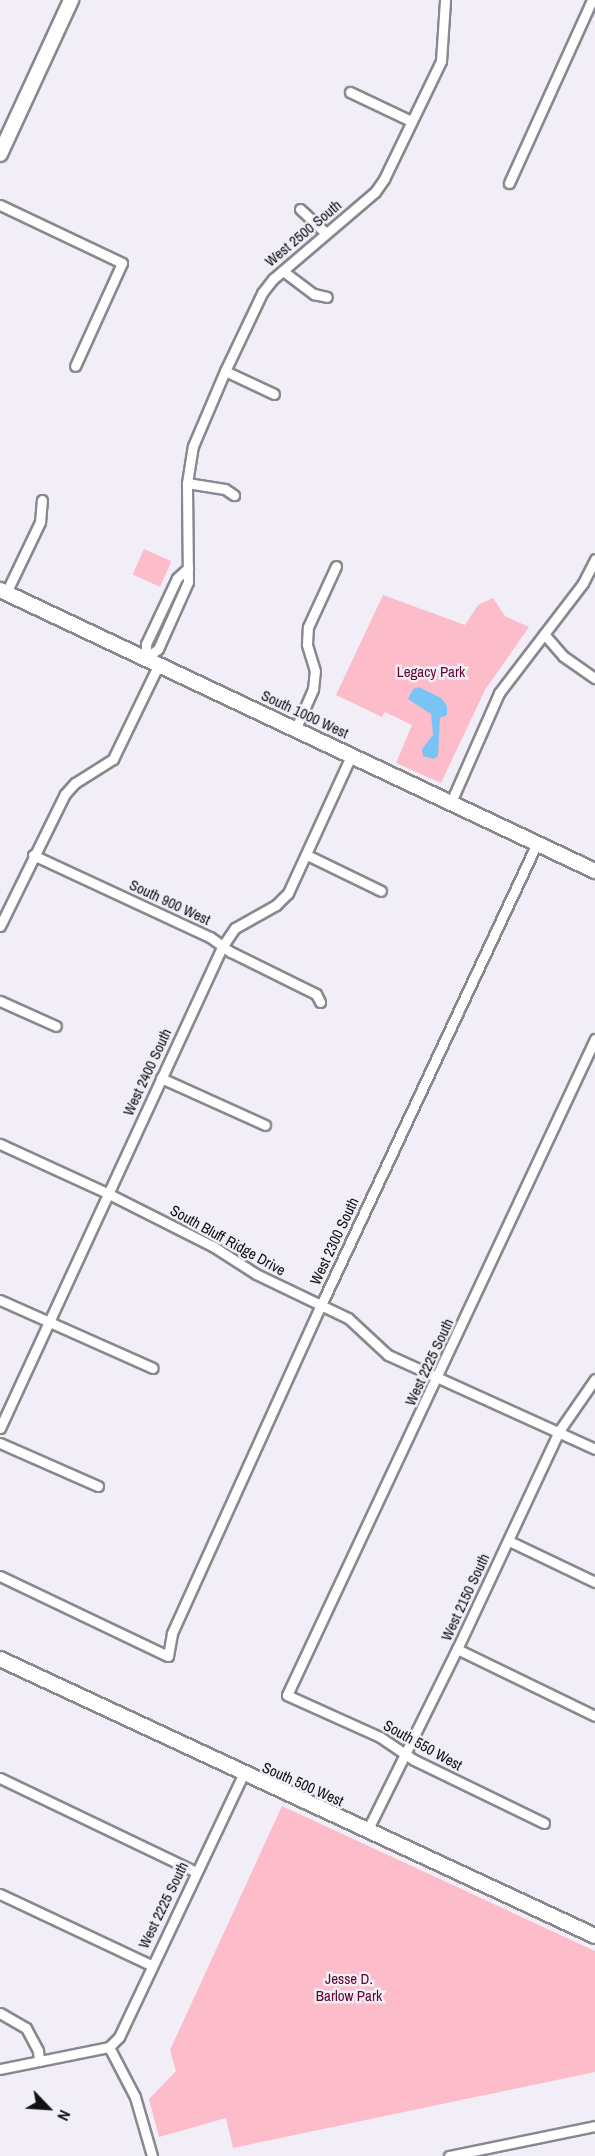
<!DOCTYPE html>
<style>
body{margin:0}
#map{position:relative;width:595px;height:2156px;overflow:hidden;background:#f1eef7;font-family:"Archivo Narrow",sans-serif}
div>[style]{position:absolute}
.green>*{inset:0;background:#fdbcca;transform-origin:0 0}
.water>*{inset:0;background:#78c4f5}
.roads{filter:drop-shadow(2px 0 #8a878f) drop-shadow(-2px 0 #8a878f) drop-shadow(0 2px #8a878f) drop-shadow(0 -2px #8a878f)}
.street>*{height:9px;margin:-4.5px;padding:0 4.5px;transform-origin:4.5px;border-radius:4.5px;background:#fff}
.secondary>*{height:14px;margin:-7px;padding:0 7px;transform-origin:7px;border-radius:7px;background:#fff}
span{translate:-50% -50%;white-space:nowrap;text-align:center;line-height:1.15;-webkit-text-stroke:5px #f1eef7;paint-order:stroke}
.street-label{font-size:15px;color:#111013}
.park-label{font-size:15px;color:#64042d}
.north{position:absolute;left:18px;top:2078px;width:60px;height:60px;-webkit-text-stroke:4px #f1eef7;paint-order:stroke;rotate:115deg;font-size:16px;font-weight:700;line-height:24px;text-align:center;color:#111013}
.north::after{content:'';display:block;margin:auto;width:21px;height:27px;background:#111013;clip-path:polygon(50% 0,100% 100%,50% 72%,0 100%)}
</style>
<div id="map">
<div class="green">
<div style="left:144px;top:549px;width:30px;height:28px;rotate:24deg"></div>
<div style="clip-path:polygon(383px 595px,465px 625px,478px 605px,493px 598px,505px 616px,529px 627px,485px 690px,441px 783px,396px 763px,412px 725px,385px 712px,382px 717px,336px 695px)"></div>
<div style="clip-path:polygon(282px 1806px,595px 1951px,595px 2072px,233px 2148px,226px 2118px,159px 2137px,149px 2099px,176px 2071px,170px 2050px)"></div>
</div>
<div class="water">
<div style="clip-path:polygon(419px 687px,441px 698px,447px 706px,447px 715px,440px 718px,438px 756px,433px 759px,423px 756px,422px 749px,433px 735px,431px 714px,408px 699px,413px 689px)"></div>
</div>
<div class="roads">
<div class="street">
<div style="left:350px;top:92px;width:68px;rotate:25.4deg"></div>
<div style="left:509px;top:183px;width:201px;rotate:-65.6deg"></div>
<div style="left:0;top:205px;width:135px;rotate:25.4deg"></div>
<div style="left:122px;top:263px;width:113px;rotate:114.5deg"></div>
<div style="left:300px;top:209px;width:35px;rotate:43deg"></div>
<div style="left:283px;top:271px;width:39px;rotate:37deg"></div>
<div style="left:314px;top:294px;width:13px;rotate:13deg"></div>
<div style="left:225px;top:371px;width:54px;rotate:25.1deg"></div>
<div style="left:187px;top:483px;width:38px;rotate:9deg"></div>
<div style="left:225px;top:489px;width:11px;rotate:34deg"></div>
<div style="left:6px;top:593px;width:79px;rotate:-64.4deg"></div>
<div style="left:40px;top:522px;width:22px;rotate:-85deg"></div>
<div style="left:544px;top:634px;width:29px;rotate:49deg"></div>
<div style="left:563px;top:656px;width:39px;rotate:35deg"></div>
<div style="left:146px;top:658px;width:15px;rotate:-37deg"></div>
<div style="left:158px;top:649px;width:73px;rotate:-65.9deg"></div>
<div style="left:188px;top:582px;width:99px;rotate:-90.6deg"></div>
<div style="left:187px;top:483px;width:37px;rotate:-81deg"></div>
<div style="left:193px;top:446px;width:82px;rotate:-66.9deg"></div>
<div style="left:225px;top:371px;width:86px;rotate:-64.6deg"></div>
<div style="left:262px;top:293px;width:18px;rotate:-52deg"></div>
<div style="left:273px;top:279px;width:134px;rotate:-40.5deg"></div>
<div style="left:375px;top:192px;width:16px;rotate:-55deg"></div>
<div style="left:384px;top:179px;width:131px;rotate:-64.2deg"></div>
<div style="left:441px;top:61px;width:61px;rotate:-86.2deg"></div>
<div style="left:146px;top:658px;width:14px;rotate:-90deg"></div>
<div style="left:146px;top:644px;width:73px;rotate:-64.8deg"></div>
<div style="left:177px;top:578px;width:15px;rotate:-42deg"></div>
<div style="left:296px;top:728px;width:43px;rotate:-66.4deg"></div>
<div style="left:313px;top:689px;width:18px;rotate:-84deg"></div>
<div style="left:315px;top:671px;width:28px;rotate:-107deg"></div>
<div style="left:307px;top:644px;width:17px;rotate:-87deg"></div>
<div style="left:308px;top:627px;width:67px;rotate:-65.3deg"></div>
<div style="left:451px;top:802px;width:119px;rotate:-66.2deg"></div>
<div style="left:499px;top:693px;width:138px;rotate:-52.6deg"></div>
<div style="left:583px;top:583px;width:27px;rotate:-63deg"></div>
<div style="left:33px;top:855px;width:195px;rotate:24.9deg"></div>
<div style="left:210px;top:937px;width:26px;rotate:36deg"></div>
<div style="left:231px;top:952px;width:95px;rotate:26.3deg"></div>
<div style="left:316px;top:994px;width:9px;rotate:63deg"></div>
<div style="left:307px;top:855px;width:82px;rotate:25.9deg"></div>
<div style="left:0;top:926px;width:147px;rotate:-63.8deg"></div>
<div style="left:65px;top:794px;width:15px;rotate:-48deg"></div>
<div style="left:75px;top:783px;width:45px;rotate:-32.3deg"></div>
<div style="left:113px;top:759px;width:106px;rotate:-64.2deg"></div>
<div style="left:0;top:1001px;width:61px;rotate:24.1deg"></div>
<div style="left:161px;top:1078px;width:114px;rotate:24.3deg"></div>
<div style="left:0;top:1144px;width:118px;rotate:24.6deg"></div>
<div style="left:107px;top:1193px;width:120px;rotate:26.8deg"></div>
<div style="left:214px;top:1247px;width:50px;rotate:32.7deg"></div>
<div style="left:256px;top:1274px;width:102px;rotate:25.6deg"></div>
<div style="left:348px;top:1318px;width:54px;rotate:42.8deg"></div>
<div style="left:388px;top:1355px;width:227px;rotate:24.4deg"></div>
<div style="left:0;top:1300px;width:167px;rotate:24deg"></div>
<div style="left:0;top:1428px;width:530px;rotate:-65.22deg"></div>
<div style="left:222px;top:947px;width:23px;rotate:-56deg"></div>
<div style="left:235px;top:928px;width:47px;rotate:-29.3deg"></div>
<div style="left:276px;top:905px;width:17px;rotate:-45deg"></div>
<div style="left:288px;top:893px;width:153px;rotate:-65.3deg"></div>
<div style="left:0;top:1443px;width:107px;rotate:23.7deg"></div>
<div style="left:509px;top:1541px;width:95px;rotate:25.5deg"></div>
<div style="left:0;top:1576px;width:186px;rotate:25.5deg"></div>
<div style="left:168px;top:1656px;width:23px;rotate:-80deg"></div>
<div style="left:172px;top:1633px;width:360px;rotate:-65.6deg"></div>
<div style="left:321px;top:1305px;width:510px;rotate:-64.94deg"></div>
<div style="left:457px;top:1649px;width:153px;rotate:25.9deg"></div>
<div style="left:0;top:1778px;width:217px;rotate:25.6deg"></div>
<div style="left:544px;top:1823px;width:144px;rotate:-154.1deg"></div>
<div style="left:414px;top:1760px;width:41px;rotate:-145.9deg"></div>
<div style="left:380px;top:1737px;width:102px;rotate:-155.7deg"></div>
<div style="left:287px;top:1695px;width:725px;rotate:-64.85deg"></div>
<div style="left:367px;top:1831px;width:203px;rotate:-63.7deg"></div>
<div style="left:457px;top:1649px;width:241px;rotate:-64.9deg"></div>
<div style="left:559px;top:1431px;width:63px;rotate:-55.3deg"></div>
<div style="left:0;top:1894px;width:167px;rotate:25.2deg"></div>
<div style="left:0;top:2013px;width:30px;rotate:30deg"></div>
<div style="left:26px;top:2028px;width:26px;rotate:62deg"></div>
<div style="left:38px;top:2051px;width:10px;rotate:84deg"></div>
<div style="left:109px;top:2047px;width:14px;rotate:-45deg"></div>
<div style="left:119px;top:2037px;width:290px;rotate:-64.7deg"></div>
<div style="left:109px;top:2047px;width:56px;rotate:62.5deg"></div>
<div style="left:135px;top:2097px;width:61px;rotate:73.9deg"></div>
<div style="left:0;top:2069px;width:111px;rotate:-11.4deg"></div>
<div style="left:449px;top:2156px;width:149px;rotate:-11.6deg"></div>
</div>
<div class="secondary">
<div style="left:0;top:154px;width:170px;rotate:-65.2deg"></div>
<div style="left:0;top:590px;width:658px;rotate:25.28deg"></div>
<div style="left:0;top:1659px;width:656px;rotate:24.96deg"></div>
</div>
</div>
<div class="street-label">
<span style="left:303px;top:233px;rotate:-40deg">West 2500 South</span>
<span style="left:305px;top:714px;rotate:25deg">South 1000 West</span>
<span style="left:170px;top:902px;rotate:25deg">South 900 West</span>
<span style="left:147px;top:1072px;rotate:-65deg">West 2400 South</span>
<span style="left:228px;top:1240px;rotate:29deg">South Bluff Ridge Drive</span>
<span style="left:334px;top:1241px;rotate:-65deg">West 2300 South</span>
<span style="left:429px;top:1362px;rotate:-65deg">West 2225 South</span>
<span style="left:465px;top:1597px;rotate:-65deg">West 2150 South</span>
<span style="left:423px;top:1745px;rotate:29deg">South 550 West</span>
<span style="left:303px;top:1784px;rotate:24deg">South 500 West</span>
<span style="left:163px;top:1905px;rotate:-64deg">West 2225 South</span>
</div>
<div class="park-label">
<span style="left:431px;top:672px">Legacy Park</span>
<span style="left:349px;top:1987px">Jesse D.<br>Barlow Park</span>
</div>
<div class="north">N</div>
</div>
